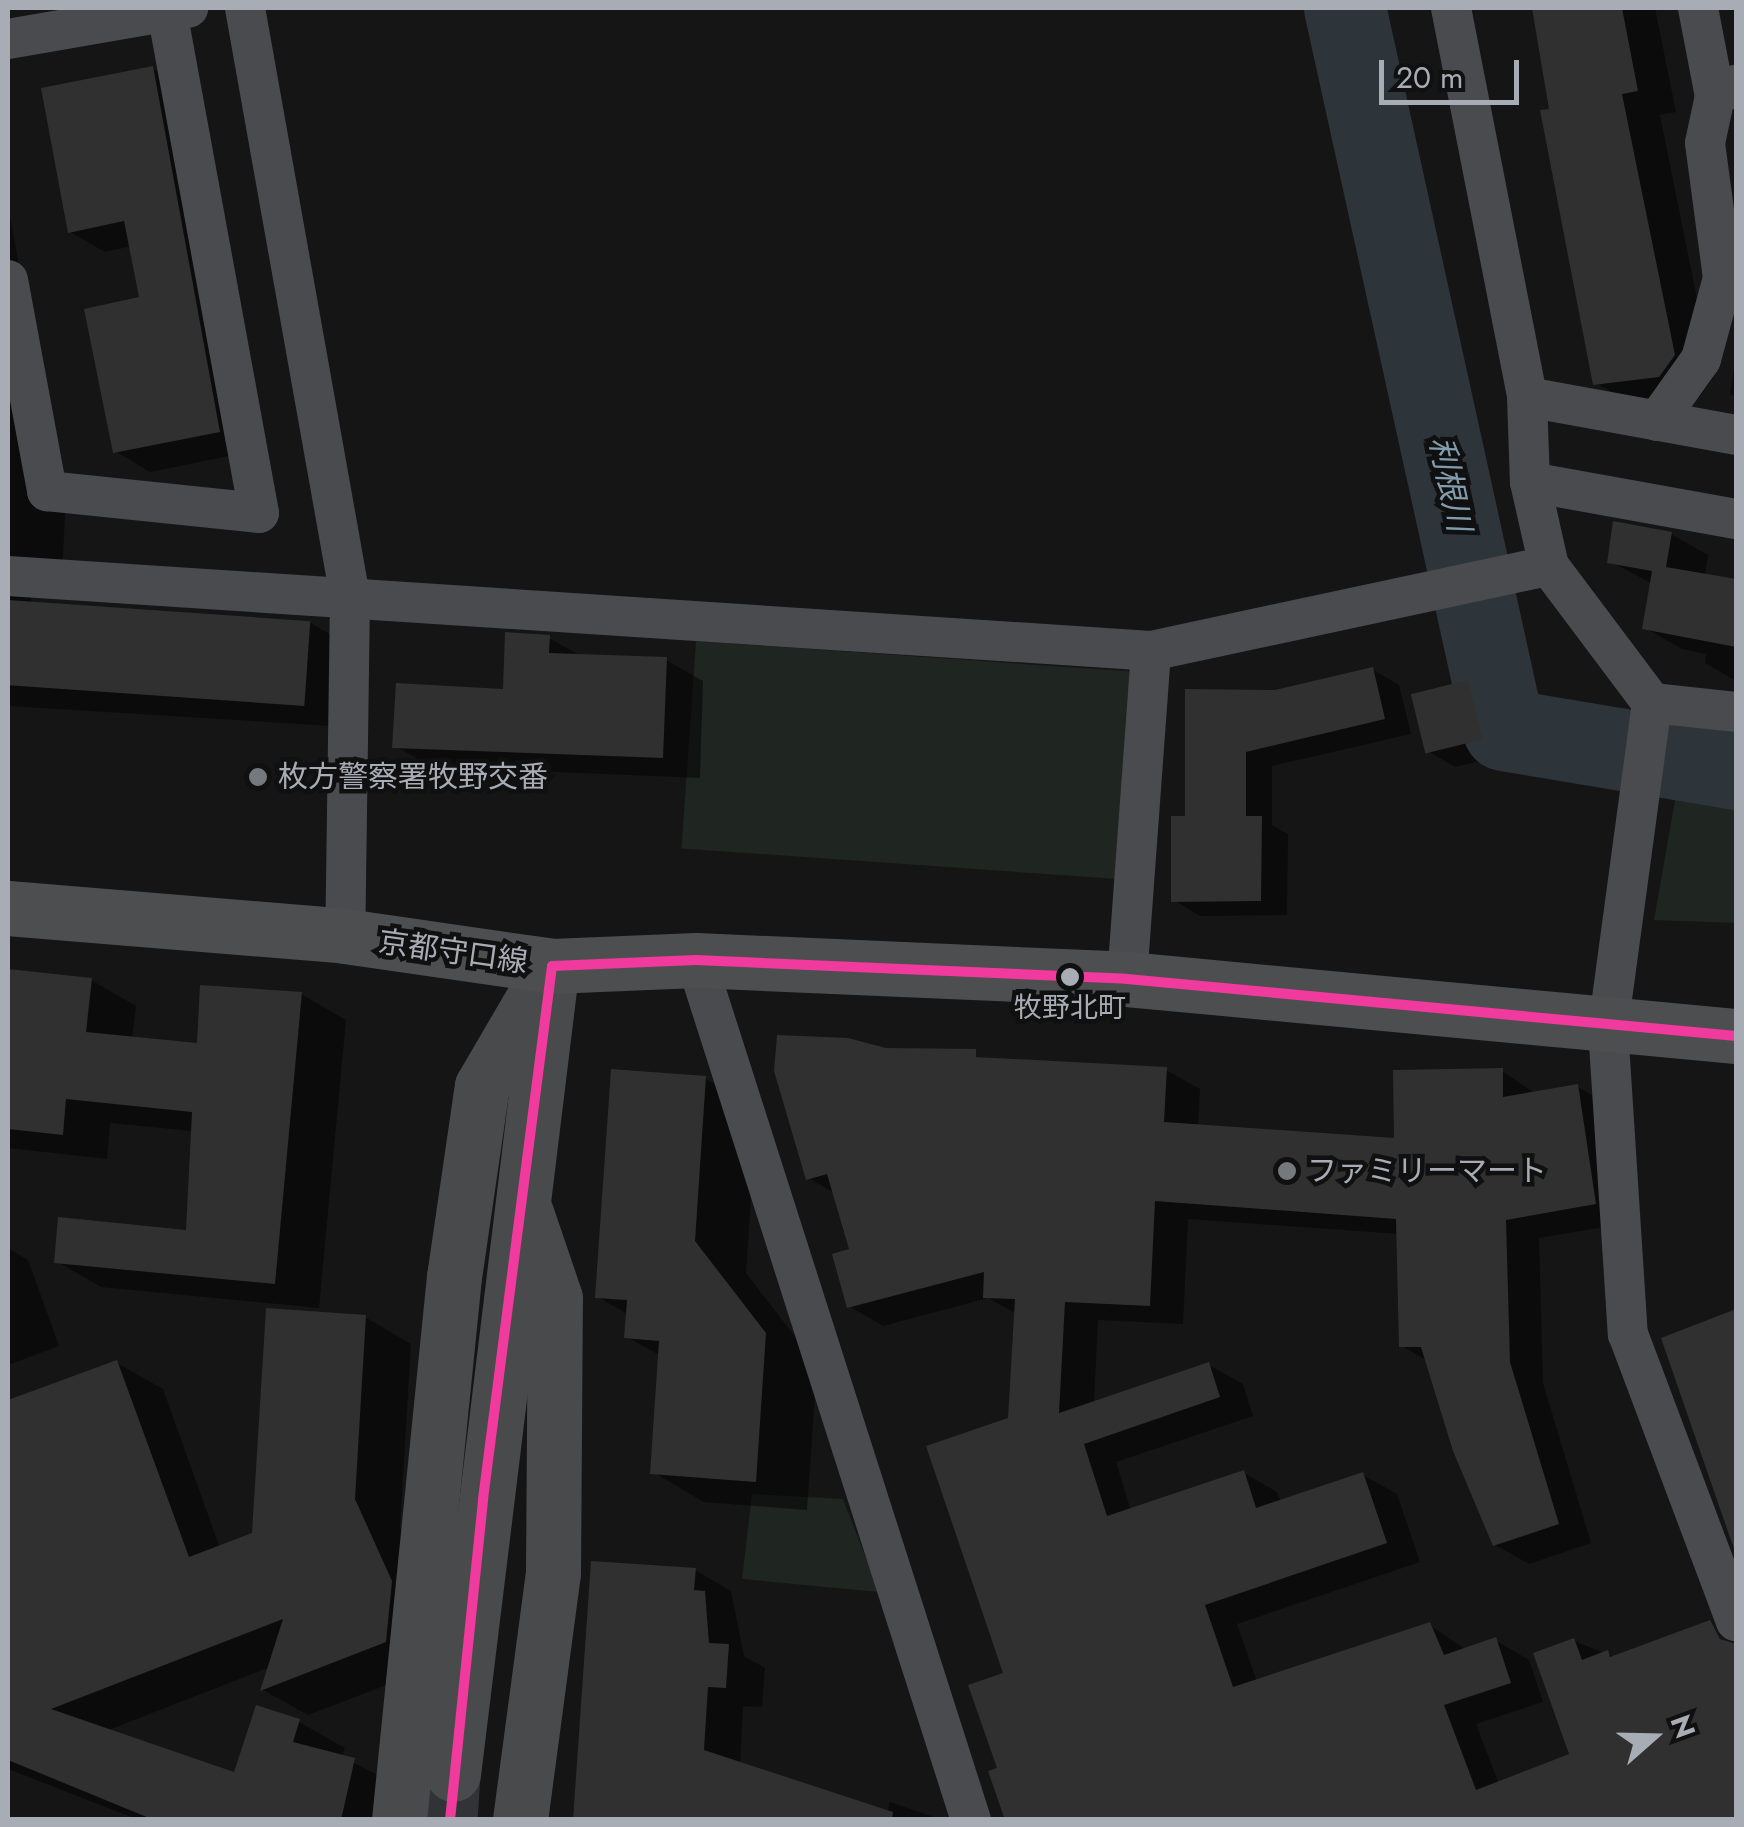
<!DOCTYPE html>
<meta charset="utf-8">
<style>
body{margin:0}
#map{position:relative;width:1744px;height:1827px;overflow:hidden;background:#151516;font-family:Jost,"Noto Sans JP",sans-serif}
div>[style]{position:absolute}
.green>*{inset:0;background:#1f2520;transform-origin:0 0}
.shadow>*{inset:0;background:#0007}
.river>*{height:82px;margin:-41px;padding:0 41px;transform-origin:41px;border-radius:41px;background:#2d353a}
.building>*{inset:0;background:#303031;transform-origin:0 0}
.secondary-tunnel>*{height:55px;margin-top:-27.5px;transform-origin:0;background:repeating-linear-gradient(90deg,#323336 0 55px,transparent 0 83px)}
.street>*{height:40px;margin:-20px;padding:0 20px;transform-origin:20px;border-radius:20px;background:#4a4b4e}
.secondary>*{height:55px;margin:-27.5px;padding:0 27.5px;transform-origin:27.5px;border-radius:27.5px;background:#494a4c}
.primary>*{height:55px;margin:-27.5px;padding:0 27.5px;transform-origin:27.5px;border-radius:27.5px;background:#4c4e50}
.bus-1>*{height:10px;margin:-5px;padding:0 5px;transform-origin:5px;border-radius:5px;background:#f13a9d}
.dots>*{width:28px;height:28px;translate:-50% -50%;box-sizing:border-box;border:5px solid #101011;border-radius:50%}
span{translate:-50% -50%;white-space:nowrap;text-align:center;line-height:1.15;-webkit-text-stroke:9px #101011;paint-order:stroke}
.bus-label{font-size:28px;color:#a8adb5}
.poi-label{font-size:30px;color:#a8adb5}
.left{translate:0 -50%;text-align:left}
.street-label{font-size:30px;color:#a8adb5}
.water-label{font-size:32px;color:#829cad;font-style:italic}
.frame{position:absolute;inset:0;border:10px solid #a8adb5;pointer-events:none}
.north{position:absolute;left:1604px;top:1687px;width:100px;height:100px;-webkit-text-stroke:8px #101011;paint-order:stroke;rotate:70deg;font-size:28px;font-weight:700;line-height:40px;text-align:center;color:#a8adb5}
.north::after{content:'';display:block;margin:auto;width:35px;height:45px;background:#a8adb5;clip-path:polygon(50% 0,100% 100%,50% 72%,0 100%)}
.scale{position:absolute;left:1379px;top:60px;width:140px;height:45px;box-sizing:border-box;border:5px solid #a8adb5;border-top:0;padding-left:12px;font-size:30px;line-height:35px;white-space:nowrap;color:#a8adb5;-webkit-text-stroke:8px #101011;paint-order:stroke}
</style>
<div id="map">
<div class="green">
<div style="left:696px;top:641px;width:437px;height:208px;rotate:4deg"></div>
<div style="clip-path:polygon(1678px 783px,1736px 792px,1736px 923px,1654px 920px)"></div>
<div style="clip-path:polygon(752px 1494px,843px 1499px,879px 1592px,742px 1579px)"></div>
</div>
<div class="shadow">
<div style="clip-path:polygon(1534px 8px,1655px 8px,1676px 112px,1660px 115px,1713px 378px,1699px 398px,1635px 406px,1596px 383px)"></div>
<div style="clip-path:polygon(153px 69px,187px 89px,254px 451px,150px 472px,115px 451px,142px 299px,132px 246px,105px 252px,70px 232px)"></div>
<div style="clip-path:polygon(8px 206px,65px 515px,62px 577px,32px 586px,31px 604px,309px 622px,352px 647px,348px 727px,8px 706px)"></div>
<div style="clip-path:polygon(1736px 355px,1736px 398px,1730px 394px)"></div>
<div style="clip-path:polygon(1671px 534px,1708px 555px,1705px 576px,1736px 582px,1736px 681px,1705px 663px,1706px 654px,1682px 649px,1645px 628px,1653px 584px,1609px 561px)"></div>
<div style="clip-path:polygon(549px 638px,581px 656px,666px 660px,703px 681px,700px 778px,432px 767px,395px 746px,505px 692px)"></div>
<div style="clip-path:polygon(1372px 669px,1399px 685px,1411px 734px,1272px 766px,1272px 825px,1288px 834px,1287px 915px,1200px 916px,1174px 900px,1187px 819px,1275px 692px)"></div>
<div style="clip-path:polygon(1467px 682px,1494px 698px,1508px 754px,1455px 767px,1428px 751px)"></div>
<div style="clip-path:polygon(8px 972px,91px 980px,136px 1006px,132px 1039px,199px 1046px,301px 994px,346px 1020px,319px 1308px,101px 1287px,56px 1261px,188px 1233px,193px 1131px,110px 1123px,107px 1159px,8px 1148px)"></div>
<div style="clip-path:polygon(886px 1051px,1166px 1070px,1200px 1089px,1198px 1127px,1397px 1140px,1502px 1071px,1536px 1094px,1578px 1087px,1611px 1106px,1628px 1223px,1539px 1238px,1543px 1383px,1591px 1543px,1529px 1564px,1495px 1545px,1428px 1361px,1402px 1346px,1399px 1234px,1188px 1219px,1183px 1324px,1098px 1320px,1094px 1404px,1209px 1365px,1243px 1384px,1253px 1416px,1116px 1462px,1131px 1511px,1244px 1473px,1277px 1492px,1281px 1503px,1363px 1475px,1397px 1494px,1420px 1562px,1237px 1624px,1257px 1682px,1430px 1625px,1466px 1650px,1495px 1640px,1529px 1660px,1543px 1702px,1476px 1724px,1499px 1784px,1572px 1756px,1574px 1641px,1615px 1657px,1717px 1652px,1736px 1702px,1736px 1820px,1400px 1820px,1000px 1769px,1017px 1314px,988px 1298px,883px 1326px,849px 1306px,853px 1251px,836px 1194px,809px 1178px)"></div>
<div style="clip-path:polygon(706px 1079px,757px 1109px,746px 1273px,817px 1365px,807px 1510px,704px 1502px,653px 1472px,661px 1356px,627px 1337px,629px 1315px,598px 1297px)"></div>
<div style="clip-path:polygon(8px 1248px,28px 1260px,59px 1346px,8px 1365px)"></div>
<div style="clip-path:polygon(1736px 1312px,1736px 1546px,1664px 1339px)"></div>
<div style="clip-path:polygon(365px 1317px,411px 1344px,400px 1527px,437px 1609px,431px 1668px,308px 1715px,263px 1690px,270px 1667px,106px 1731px,235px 1775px,257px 1708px,299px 1722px,345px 1748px,342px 1757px,400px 1786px,392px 1820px,139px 1820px,8px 1769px,8px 1402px,117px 1363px,163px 1389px,220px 1548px,255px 1535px)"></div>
<div style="clip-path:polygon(695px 1570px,731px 1591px,744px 1656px,765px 1668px,762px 1707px,743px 1706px,740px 1765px,887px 1813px,890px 1802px,943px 1820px,576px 1820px)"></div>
</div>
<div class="river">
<div style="left:1345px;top:8px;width:739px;rotate:77.58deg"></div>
<div style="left:1504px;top:730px;width:235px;rotate:9.5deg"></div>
</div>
<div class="building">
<div style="clip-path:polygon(1532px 8px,1622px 8px,1638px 91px,1622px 94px,1675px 355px,1659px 377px,1593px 385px,1540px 110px,1549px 109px)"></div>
<div style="clip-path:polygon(153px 66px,220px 432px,113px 453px,84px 309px,139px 297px,124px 221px,68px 233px,41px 88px)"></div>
<div style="clip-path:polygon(1613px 521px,1672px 532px,1666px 567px,1736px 579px,1736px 647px,1642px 629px,1652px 571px,1607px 563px)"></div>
<div style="left:8px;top:600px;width:303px;height:85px;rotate:4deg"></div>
<div style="clip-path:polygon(505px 632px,550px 635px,549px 653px,667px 657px,663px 758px,392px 748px,396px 683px,503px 689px)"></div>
<div style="clip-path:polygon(1373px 667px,1385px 719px,1246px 752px,1246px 816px,1262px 816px,1261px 901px,1171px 902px,1171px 816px,1185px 816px,1185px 689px,1275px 690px)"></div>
<div style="left:1468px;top:680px;width:61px;height:59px;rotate:76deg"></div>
<div style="clip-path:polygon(8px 969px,92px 978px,86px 1032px,197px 1043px,200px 985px,302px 992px,275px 1284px,54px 1263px,58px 1217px,186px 1230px,192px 1112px,66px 1099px,63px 1135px,8px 1129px)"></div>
<div style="clip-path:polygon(777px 1035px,848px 1038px,886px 1048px,976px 1049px,976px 1057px,1167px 1067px,1164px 1122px,1394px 1138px,1393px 1070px,1503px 1068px,1503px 1097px,1578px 1084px,1596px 1204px,1506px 1220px,1510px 1362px,1559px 1524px,1493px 1546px,1453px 1451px,1421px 1347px,1399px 1347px,1396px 1219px,1155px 1201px,1150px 1306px,1065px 1302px,1059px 1413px,1209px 1362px,1220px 1397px,1084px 1444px,1107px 1516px,1244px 1470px,1256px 1508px,1363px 1472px,1387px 1543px,1205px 1605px,1233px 1687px,1430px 1622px,1444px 1655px,1496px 1637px,1511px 1683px,1444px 1705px,1476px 1790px,1569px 1754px,1533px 1653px,1574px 1638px,1582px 1660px,1608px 1650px,1610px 1657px,1710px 1620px,1720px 1639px,1736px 1644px,1736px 1820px,1005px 1820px,988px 1771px,997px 1768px,968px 1685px,1003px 1673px,926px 1446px,1008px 1418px,1015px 1299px,983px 1298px,984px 1272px,847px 1308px,832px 1254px,849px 1249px,827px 1174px,806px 1180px,774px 1071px)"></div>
<div style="clip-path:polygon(611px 1069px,706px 1076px,695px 1241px,766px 1333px,756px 1482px,650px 1474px,659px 1341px,624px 1338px,627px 1300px,595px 1298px)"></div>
<div style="clip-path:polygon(266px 1308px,366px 1315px,355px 1499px,392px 1581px,386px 1642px,260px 1691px,283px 1619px,51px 1709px,234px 1772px,256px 1705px,300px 1719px,293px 1742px,355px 1758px,341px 1820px,154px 1820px,8px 1760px,8px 1400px,117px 1360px,189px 1557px,252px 1533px)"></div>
<div style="clip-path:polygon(1736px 1309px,1736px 1549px,1734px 1549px,1661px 1338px)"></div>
<div style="clip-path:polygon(591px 1561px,696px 1568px,694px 1590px,705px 1591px,709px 1643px,729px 1644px,726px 1688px,708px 1687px,704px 1750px,893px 1812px,892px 1820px,573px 1820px)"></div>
</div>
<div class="secondary-tunnel">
<div style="left:450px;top:1820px;width:46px;rotate:-86.3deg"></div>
</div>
<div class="street">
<div style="left:245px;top:8px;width:598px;rotate:79.89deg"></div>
<div style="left:350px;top:597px;width:339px;rotate:90.8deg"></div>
<div style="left:1451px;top:8px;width:396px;rotate:78.9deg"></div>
<div style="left:1527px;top:397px;width:85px;rotate:88deg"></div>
<div style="left:1530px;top:482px;width:86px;rotate:77.3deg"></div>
<div style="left:1549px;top:566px;width:171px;rotate:53.1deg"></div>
<div style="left:1652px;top:703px;width:328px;rotate:97.7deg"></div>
<div style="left:1608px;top:1028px;width:307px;rotate:86.3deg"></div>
<div style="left:1628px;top:1334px;width:307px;rotate:69.4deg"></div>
<div style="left:1698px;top:8px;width:90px;rotate:79.1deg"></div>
<div style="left:8px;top:39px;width:183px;rotate:-9.8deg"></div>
<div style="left:8px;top:280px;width:215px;rotate:79.5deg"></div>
<div style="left:47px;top:491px;width:213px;rotate:5.9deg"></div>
<div style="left:259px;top:513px;width:510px;rotate:-100.39deg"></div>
<div style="left:1527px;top:397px;width:212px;rotate:10.3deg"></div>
<div style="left:1657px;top:421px;width:76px;rotate:-54.6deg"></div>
<div style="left:1701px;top:359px;width:84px;rotate:-74.8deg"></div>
<div style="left:1723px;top:278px;width:136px;rotate:-97.6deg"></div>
<div style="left:1705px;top:143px;width:48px;rotate:-78deg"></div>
<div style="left:1715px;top:96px;width:24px;rotate:-28deg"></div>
<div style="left:1530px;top:482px;width:209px;rotate:10.2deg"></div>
<div style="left:8px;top:576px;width:1145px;rotate:3.75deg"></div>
<div style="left:1151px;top:651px;width:407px;rotate:-12.1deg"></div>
<div style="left:1652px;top:703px;width:84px;rotate:6.1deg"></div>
<div style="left:696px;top:960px;width:903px;rotate:72.27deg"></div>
<div style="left:1127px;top:979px;width:329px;rotate:-85.8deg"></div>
</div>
<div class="secondary">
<div style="left:453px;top:1774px;width:791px;rotate:-83.03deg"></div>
<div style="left:399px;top:1820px;width:546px;rotate:-84.22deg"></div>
<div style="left:454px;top:1277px;width:193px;rotate:-81.7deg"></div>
<div style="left:482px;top:1086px;width:139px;rotate:-59.7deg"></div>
<div style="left:520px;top:1820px;width:249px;rotate:-82.4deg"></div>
<div style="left:553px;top:1573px;width:275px;rotate:-89.6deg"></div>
<div style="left:555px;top:1298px;width:90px;rotate:-108.8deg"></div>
</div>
<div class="primary">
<div style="left:8px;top:908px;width:338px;rotate:4.7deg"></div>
<div style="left:345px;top:936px;width:209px;rotate:8.2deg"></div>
<div style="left:552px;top:966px;width:144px;rotate:-2.4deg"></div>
<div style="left:696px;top:960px;width:431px;rotate:2.5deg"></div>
<div style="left:1127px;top:979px;width:612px;rotate:5.35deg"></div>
</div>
<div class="bus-1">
<div style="left:450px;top:1820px;width:323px;rotate:-84.1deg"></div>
<div style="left:483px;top:1499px;width:537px;rotate:-82.62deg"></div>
<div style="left:552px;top:966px;width:144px;rotate:-2.4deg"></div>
<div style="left:696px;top:960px;width:431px;rotate:2.5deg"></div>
<div style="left:1127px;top:979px;width:612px;rotate:5.35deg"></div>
</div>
<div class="dots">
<div style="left:258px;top:777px;background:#75787d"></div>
<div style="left:1070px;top:977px;background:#a8adb5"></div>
<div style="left:1287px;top:1171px;background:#75787d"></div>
</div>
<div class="bus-label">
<span style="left:1070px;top:1008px">牧野北町</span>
</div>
<div class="poi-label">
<span class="left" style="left:278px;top:777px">枚方警察署牧野交番</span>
<span class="left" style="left:1307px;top:1171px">ファミリーマート</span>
</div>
<div class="street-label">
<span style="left:453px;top:952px;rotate:8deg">京都守口線</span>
</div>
<div class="water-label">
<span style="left:1450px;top:484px;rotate:78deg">利根川</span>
</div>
<div class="frame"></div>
<div class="north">N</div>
<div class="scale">20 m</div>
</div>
